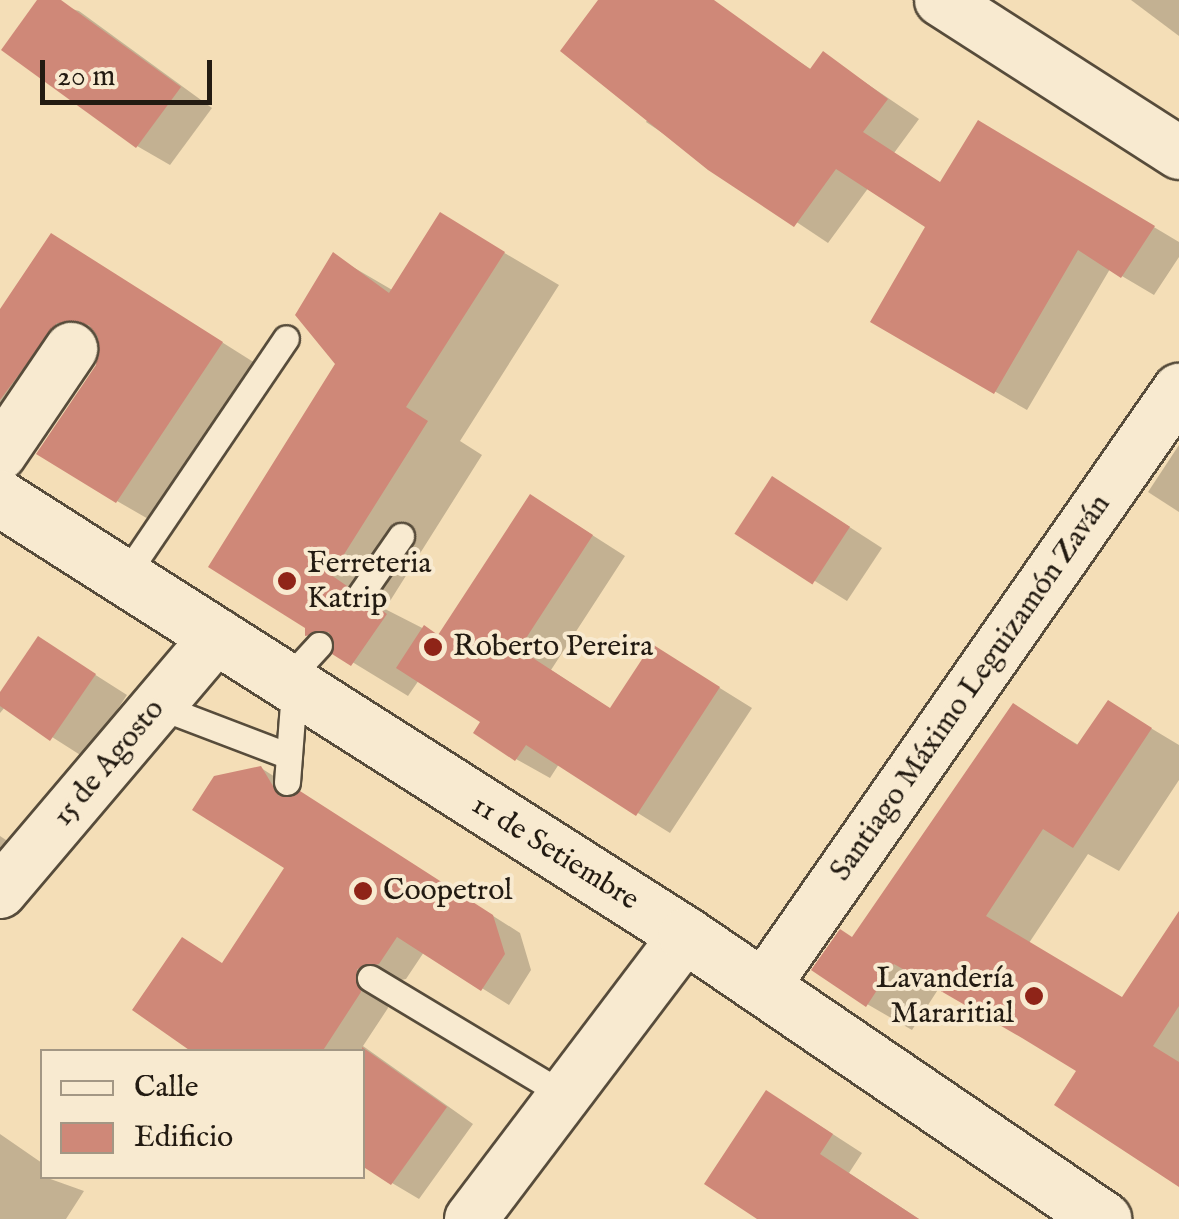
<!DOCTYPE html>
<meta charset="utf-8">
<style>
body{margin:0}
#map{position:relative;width:1179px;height:1219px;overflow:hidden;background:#f4deb7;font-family:"IM FELL English",serif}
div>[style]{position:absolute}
.shadow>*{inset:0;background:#0003}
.building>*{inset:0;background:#cf8878;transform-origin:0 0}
.roads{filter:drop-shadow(2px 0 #574c3b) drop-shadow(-2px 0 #574c3b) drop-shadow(0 2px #574c3b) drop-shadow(0 -2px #574c3b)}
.service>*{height:25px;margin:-12.5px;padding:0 12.5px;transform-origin:12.5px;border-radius:12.5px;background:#f8ead0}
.minor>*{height:52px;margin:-26px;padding:0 26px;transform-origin:26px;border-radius:26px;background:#f8ead0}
.secondary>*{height:55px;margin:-27.5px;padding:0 27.5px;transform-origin:27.5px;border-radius:27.5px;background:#f8ead0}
.dots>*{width:28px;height:28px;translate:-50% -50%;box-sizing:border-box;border:5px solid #f8ead0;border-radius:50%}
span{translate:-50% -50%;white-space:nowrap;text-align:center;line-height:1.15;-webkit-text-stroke:8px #f8ead0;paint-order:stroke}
.poi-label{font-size:30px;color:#231b12}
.left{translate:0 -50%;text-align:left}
.right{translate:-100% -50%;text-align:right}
.street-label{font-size:30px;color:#231b12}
.legend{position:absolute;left:40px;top:1049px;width:325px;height:130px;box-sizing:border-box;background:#f8ead0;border:2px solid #a39784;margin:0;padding:12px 18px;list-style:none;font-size:30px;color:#231b12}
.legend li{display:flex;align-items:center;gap:20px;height:50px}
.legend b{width:50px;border:2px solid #a39784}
.scale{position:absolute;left:40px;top:60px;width:172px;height:45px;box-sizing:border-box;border:5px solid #231b12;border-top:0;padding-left:12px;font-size:30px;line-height:35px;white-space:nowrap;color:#231b12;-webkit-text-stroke:8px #f8ead0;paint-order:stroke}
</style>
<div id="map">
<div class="shadow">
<div style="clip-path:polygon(40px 0,79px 11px,212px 108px,170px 165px,137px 146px)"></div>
<div style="clip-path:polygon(601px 0,706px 0,812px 70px,823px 54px,919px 119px,894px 153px,942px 184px,1011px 142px,1179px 242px,1179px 257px,1154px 295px,1110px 269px,1027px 410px,873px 321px,929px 226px,869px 187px,828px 243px,646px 122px,651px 114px)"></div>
<div style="clip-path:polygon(1131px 0,1179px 0,1179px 36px)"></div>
<div style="clip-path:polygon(496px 248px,559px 285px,460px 441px,482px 455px,385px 609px,440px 637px,564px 517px,625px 556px,551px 670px,612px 710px,686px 667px,752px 708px,670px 833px,559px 764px,550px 778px,516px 759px,483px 722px,419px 680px,408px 696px,308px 635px,338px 364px,334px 256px,394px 291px)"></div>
<div style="clip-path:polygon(85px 256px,255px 363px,150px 520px,117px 501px,101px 340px,0 430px,0 313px)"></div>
<div style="clip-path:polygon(1179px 445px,1179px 512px,1148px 492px)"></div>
<div style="clip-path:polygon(806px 499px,882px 548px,847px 601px,738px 533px)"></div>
<div style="clip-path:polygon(39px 639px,127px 695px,85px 758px,5px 707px,0 713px,0 696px)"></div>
<div style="clip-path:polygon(1109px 703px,1179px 745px,1179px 780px,1119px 871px,1088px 854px,1029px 943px,1123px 1000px,1179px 951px,1179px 1184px,1080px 1070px,939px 988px,912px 1030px,867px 1004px,853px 939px,1014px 706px,1080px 746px)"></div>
<div style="clip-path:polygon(261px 768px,520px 933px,531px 970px,509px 1005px,424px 952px,406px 979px,383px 984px,388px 1008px,363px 1046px,473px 1124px,419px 1199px,392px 1183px,362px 1052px,197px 1052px,224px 965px,288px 867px)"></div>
<div style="clip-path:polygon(0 836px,30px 856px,0 898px)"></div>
<div style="clip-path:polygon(797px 1111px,862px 1153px,849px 1173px,919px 1219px,765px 1219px)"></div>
<div style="clip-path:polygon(0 1134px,42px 1163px,42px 1176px,84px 1191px,66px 1219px,0 1219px)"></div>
</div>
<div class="building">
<div style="clip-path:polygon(37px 0,61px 0,181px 87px,136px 148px,1px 50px)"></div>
<div style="clip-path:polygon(598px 0,714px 0,810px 69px,823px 51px,888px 99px,863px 132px,940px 182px,978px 120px,1155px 226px,1121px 278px,1078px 250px,994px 394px,870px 322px,925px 227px,836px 169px,794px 227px,708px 170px,560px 51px)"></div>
<div style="clip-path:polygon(440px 212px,505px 252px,406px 407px,428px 421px,331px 575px,347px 586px,352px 609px,373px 604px,387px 614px,351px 666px,332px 654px,329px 632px,305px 636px,305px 628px,208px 567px,335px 364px,295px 315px,333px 252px,389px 293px)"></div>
<div style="clip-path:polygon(51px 233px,223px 342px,116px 503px,36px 454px,96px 365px,98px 337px,89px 325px,57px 323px,0 400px,0 309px)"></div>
<div style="left:772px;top:476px;width:93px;height:69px;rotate:33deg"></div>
<div style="clip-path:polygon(530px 494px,593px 535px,519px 649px,610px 708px,652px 644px,720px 687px,636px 816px,526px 745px,515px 761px,473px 733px,480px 722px,396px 668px,424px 625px,438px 635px)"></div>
<div style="clip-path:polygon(38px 636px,96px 674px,50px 741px,0 706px,0 692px)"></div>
<div style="clip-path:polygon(1108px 700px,1152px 728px,1073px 848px,1043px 829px,986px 916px,1122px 997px,1179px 911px,1179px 1006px,1153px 1046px,1179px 1062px,1179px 1187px,1054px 1105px,1076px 1071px,1022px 1038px,894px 964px,866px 1007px,811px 970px,840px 929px,852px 937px,1013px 703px,1077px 745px)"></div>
<div style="clip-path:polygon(261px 766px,279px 796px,300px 791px,493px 915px,505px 954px,481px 991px,397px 937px,379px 964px,357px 969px,361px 992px,322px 1052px,192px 1052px,132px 1010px,182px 937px,222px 963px,284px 868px,192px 810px,214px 776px)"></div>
<div style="clip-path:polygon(362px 1047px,447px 1107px,391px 1185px,362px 1166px)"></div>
<div style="clip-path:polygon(766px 1090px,833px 1134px,820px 1154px,919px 1219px,757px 1219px,704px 1184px)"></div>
</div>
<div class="roads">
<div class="service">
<div style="left:125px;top:576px;width:287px;rotate:-55.9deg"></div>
<div style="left:360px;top:595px;width:72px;rotate:-55.2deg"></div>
<div style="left:283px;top:684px;width:53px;rotate:-47.3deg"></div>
<div style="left:158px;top:706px;width:140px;rotate:20.9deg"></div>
<div style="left:287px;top:782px;width:90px;rotate:-85.6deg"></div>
<div style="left:370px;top:978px;width:227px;rotate:31deg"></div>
</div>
<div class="minor">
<div style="left:941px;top:0;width:283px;rotate:32.7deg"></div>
<div style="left:0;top:454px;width:127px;rotate:-55.9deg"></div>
<div style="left:0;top:892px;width:337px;rotate:-49.7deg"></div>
<div style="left:763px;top:987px;width:728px;rotate:-55.13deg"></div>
<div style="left:471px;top:1219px;width:356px;rotate:-52.9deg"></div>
</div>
<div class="secondary">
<div style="left:0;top:498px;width:813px;rotate:32.5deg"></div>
<div style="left:686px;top:935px;width:505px;rotate:34.26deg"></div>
</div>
</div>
<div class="dots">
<div style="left:287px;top:581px;background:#8f2418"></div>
<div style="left:433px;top:647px;background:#8f2418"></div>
<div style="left:363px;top:891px;background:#8f2418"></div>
<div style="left:1034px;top:996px;background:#8f2418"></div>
</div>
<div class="poi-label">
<span class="left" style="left:307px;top:581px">Ferreteria<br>Katrip</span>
<span class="left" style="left:453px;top:647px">Roberto Pereira</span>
<span class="left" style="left:383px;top:891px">Coopetrol</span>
<span class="right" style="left:1014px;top:996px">Lavandería<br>Mararitial</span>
</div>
<div class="street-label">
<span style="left:971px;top:688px;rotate:-55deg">Santiago Máximo Leguizamón Zaván</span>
<span style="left:109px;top:763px;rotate:-50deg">15 de Agosto</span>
<span style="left:555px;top:853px;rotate:32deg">11 de Setiembre</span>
</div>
<ul class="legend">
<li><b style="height:12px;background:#f8ead0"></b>Calle</li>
<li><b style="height:28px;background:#cf8878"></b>Edificio</li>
</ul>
<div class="scale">20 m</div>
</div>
